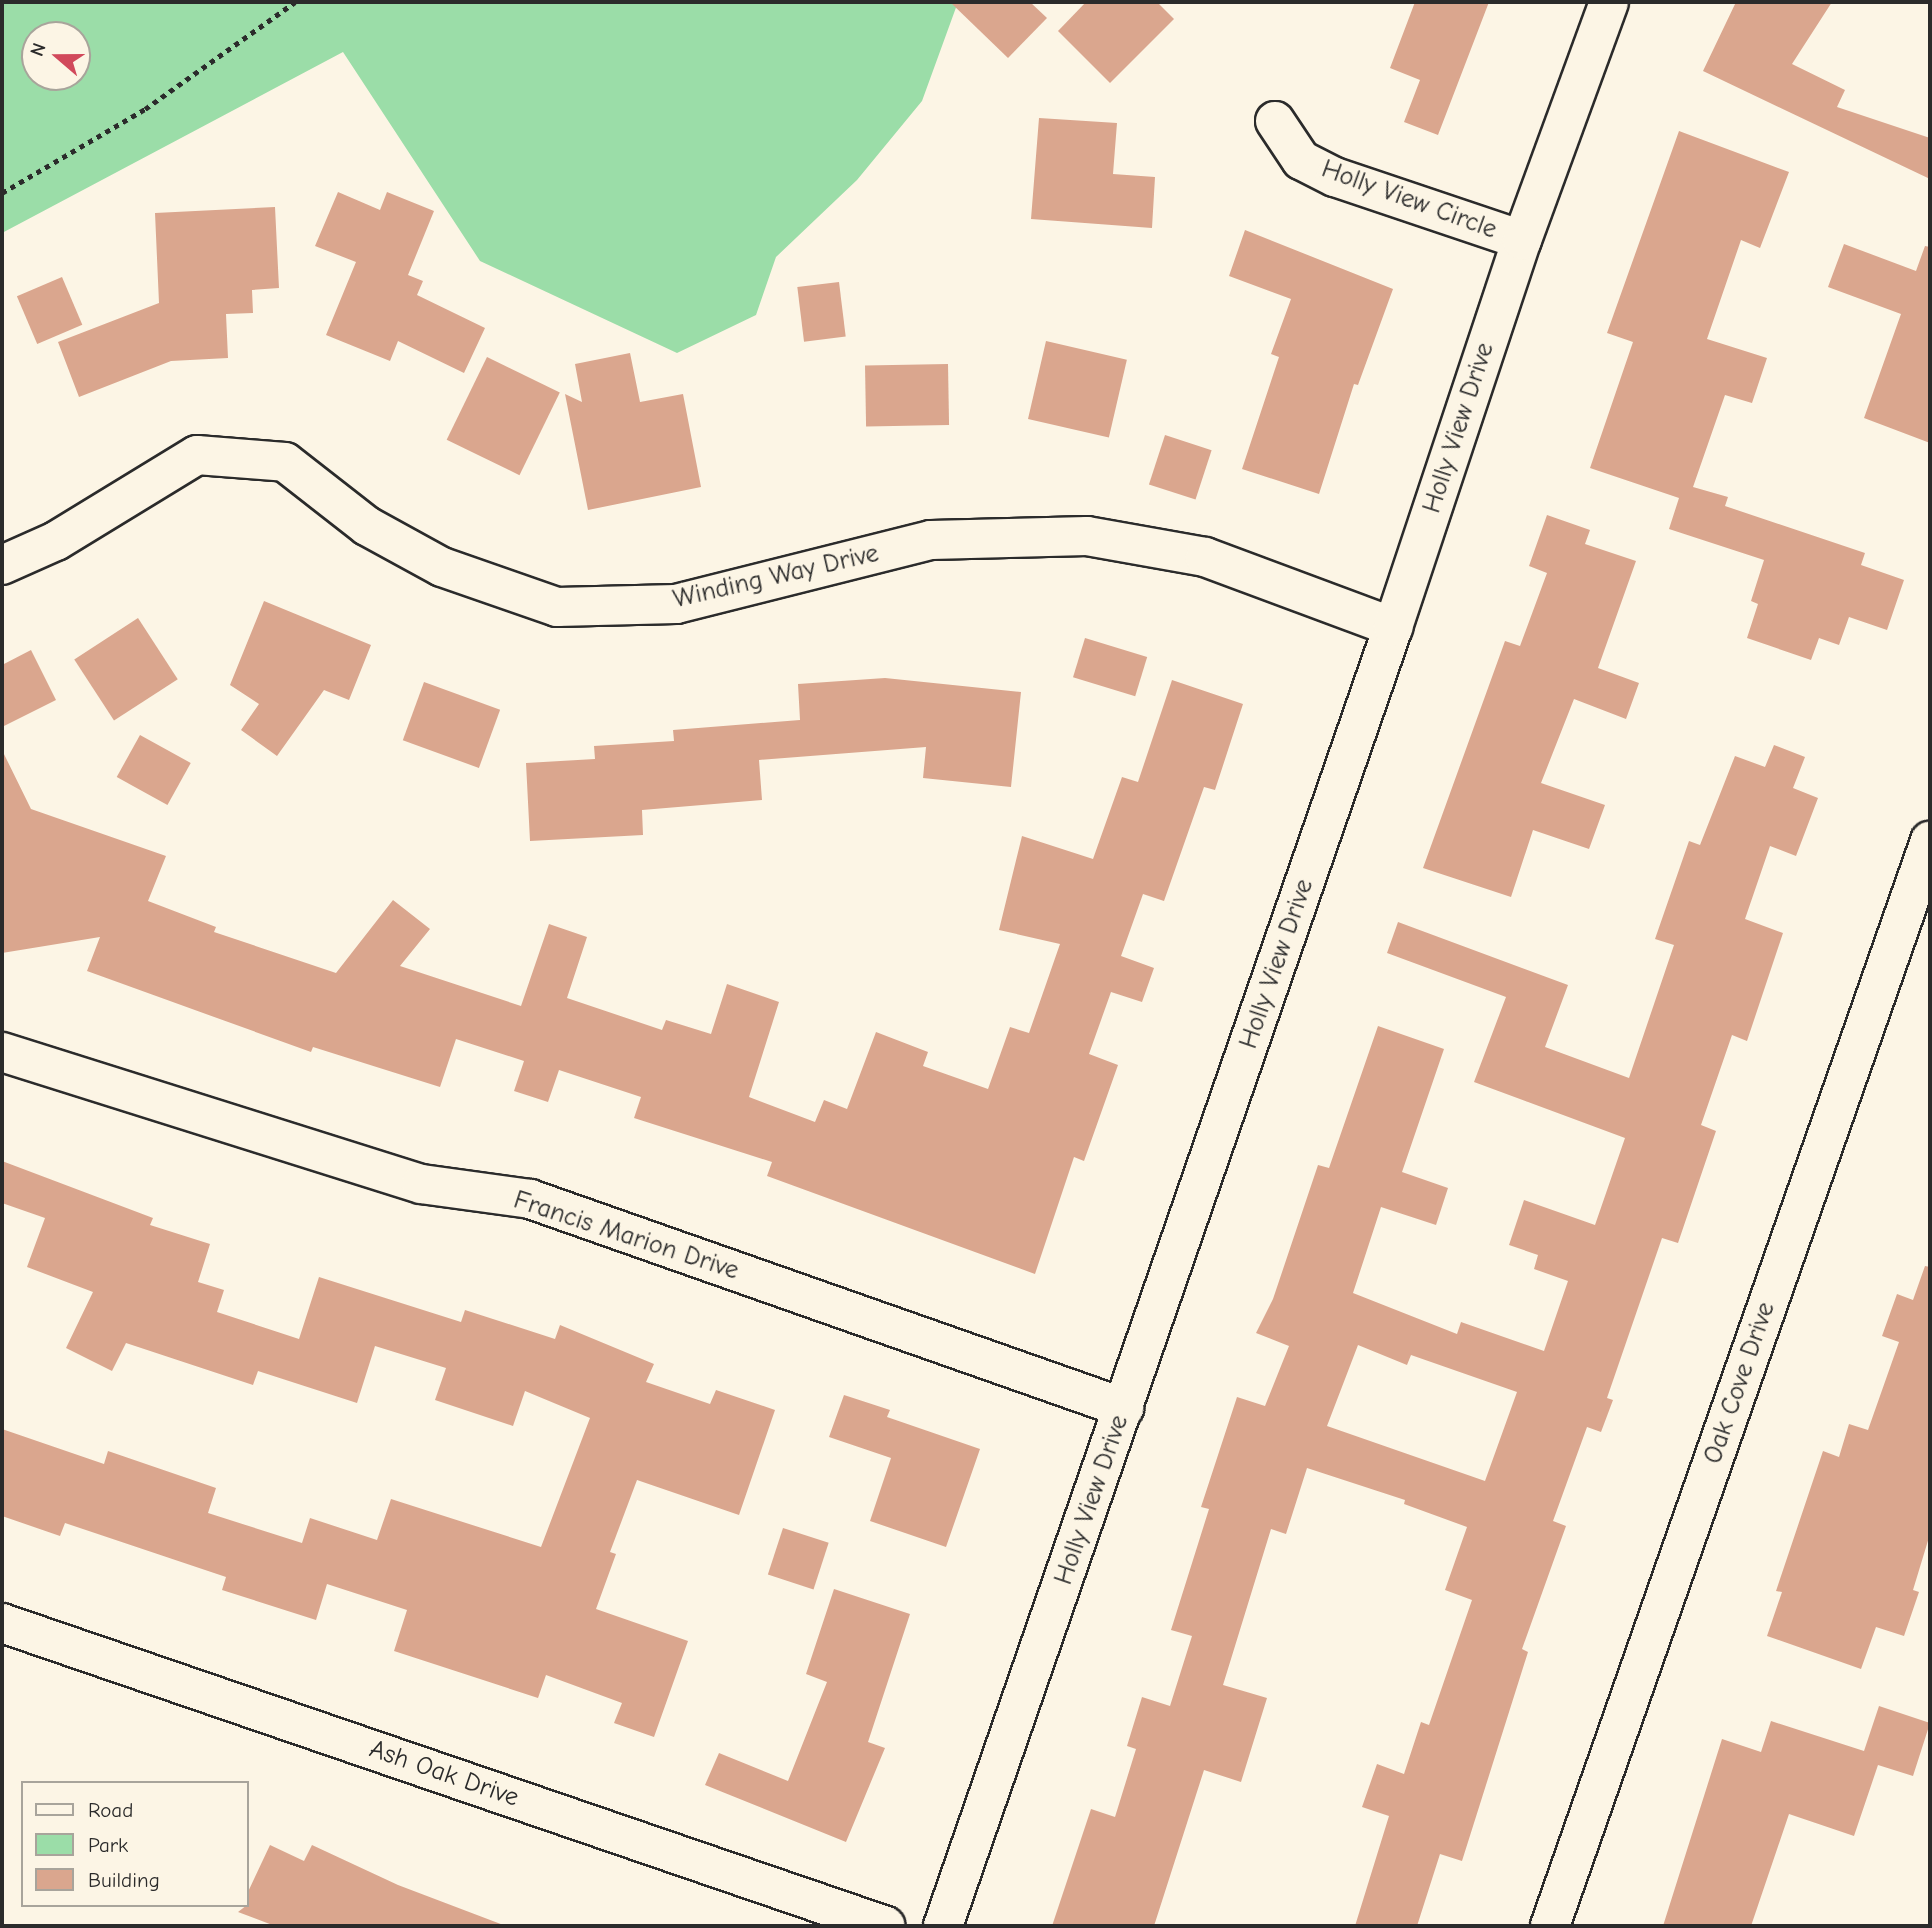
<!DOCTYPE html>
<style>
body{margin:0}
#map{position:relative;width:1932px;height:1928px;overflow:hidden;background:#fcf5e5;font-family:"Comic Neue",sans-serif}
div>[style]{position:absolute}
.green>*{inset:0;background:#9bdda8}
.building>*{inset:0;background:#daa68e;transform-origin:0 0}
.path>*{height:4.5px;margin-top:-2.25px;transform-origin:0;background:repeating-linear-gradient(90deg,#2b2b2b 0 5px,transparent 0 10px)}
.roads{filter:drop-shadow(2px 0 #2b2b2b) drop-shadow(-2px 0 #2b2b2b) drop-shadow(0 2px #2b2b2b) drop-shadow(0 -2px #2b2b2b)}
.minor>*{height:38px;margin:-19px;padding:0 19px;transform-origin:19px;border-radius:19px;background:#fcf5e5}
span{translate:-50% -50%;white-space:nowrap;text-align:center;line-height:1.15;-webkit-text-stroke:5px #fcf5e5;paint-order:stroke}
.street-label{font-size:26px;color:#2b2b2b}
.frame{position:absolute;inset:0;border:4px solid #2b2b2b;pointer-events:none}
.legend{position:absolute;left:21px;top:1781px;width:228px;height:126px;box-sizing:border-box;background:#fcf5e5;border:2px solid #a8a49b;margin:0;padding:9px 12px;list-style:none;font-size:21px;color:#2b2b2b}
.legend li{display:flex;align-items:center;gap:14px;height:35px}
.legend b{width:35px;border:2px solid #a8a49b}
.north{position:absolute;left:21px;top:21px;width:70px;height:70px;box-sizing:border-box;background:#fcf5e5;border:2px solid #a8a49b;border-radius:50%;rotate:290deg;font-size:19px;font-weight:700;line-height:28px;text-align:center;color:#2b2b2b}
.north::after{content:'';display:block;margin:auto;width:24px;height:32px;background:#d1495b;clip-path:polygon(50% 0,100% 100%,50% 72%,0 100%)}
</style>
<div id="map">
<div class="green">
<div style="clip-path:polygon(evenodd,2px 2px,958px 2px,922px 101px,857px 180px,776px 257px,756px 315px,677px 353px,480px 261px,343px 52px,2px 233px,2px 2px,35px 35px,77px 35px,77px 77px,35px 77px,35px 35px)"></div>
</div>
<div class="building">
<div style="clip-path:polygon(950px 2px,1030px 2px,1047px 18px,1008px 58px)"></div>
<div style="clip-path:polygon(1086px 2px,1157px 2px,1174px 19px,1110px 83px,1058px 31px)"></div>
<div style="clip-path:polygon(1415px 2px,1489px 2px,1438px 135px,1404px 122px,1420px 80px,1390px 68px)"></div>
<div style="clip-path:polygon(1736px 2px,1832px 2px,1792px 64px,1845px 90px,1837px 107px,1930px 138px,1930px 179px,1703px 71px)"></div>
<div style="clip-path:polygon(1039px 118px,1117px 123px,1113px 174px,1155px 177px,1152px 228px,1031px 219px)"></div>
<div style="clip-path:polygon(1679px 131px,1789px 172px,1760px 248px,1741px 240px,1707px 339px,1767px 358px,1752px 403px,1725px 395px,1693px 487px,1728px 497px,1725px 506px,1865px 553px,1861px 565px,1904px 580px,1887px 630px,1849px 617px,1839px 645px,1819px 638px,1811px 660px,1747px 638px,1758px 604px,1751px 601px,1764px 560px,1669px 529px,1679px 498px,1590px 468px,1633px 342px,1607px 333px)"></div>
<div style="clip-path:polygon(338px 192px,380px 210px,387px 192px,434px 211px,408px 275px,423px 281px,417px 295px,485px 328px,464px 373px,398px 341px,390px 361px,326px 335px,356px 262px,315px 246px)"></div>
<div style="clip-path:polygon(275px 207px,279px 288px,252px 290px,253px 313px,226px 314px,228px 358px,171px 361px,79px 397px,58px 342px,159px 303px,155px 213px)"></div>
<div style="clip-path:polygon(1245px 230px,1393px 289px,1358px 385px,1354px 384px,1319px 494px,1242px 469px,1279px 357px,1271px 354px,1291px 299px,1229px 276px)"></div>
<div style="clip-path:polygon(1844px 244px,1916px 271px,1925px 246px,1930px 247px,1930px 443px,1864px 418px,1901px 314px,1828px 287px)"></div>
<div style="left:62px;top:277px;width:52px;height:49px;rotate:67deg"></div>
<div style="left:839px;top:282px;width:55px;height:42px;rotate:83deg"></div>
<div style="left:1046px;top:341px;width:83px;height:80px;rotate:13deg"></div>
<div style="clip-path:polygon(630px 353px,640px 402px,683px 394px,701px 487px,588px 510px,565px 394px,582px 402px,575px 364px)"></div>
<div style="left:487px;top:357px;width:81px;height:92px;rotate:26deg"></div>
<div style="left:948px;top:364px;width:61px;height:83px;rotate:89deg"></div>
<div style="left:1165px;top:435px;width:49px;height:52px;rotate:18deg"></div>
<div style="clip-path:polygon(1547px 515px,1590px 530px,1585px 544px,1636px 561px,1598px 668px,1639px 683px,1626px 719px,1574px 699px,1541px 783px,1605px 805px,1589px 849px,1533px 830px,1511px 897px,1423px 868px,1505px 641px,1520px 646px,1547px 573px,1529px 566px)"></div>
<div style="clip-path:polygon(264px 601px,371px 645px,349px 700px,324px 690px,277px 756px,241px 730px,259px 704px,230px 685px)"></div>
<div style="left:138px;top:618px;width:73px;height:76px;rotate:57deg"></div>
<div style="left:1085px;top:638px;width:65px;height:41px;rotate:17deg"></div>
<div style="clip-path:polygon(31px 650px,56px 700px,2px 727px,2px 665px)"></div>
<div style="clip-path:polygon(885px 678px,1021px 692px,1011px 787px,923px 778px,926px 747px,759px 760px,762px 800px,642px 810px,643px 835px,530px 841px,526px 763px,595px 759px,594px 746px,674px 741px,673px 730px,800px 720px,798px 684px)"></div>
<div style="clip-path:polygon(1172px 680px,1243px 704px,1215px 790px,1204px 787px,1164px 901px,1143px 894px,1121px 956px,1154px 968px,1142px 1002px,1111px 992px,1089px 1054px,1118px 1065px,1084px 1161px,1074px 1157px,1035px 1274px,767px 1176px,772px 1162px,634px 1118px,641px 1097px,559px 1070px,548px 1102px,514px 1091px,524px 1061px,456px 1039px,440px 1087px,313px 1047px,311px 1052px,87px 971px,100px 937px,2px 953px,2px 750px,31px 809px,166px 856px,148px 901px,216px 927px,214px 932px,336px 973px,393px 900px,430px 929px,400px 966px,521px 1006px,549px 924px,587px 937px,567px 998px,662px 1030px,666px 1020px,711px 1034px,727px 984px,779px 1002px,749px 1097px,815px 1122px,824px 1100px,847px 1109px,876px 1032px,928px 1052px,923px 1066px,988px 1089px,1010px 1027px,1029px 1033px,1060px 944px,999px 930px,1022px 836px,1093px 859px,1122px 777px,1138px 782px)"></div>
<div style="left:424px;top:682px;width:81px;height:62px;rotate:20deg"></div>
<div style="left:140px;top:735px;width:58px;height:48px;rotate:29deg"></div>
<div style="clip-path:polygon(evenodd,1774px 745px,1805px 757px,1793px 788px,1818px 798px,1796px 856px,1770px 846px,1745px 919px,1783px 933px,1747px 1041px,1732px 1035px,1701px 1125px,1716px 1131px,1678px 1243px,1662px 1238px,1607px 1398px,1613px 1400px,1601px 1432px,1587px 1427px,1553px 1521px,1566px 1526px,1522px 1649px,1528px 1652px,1462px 1861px,1440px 1854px,1417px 1926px,1355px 1926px,1389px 1816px,1362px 1807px,1377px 1764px,1404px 1774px,1421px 1722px,1429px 1725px,1472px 1600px,1445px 1590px,1467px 1527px,1404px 1504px,1405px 1500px,1307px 1468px,1286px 1534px,1271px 1529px,1223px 1685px,1267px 1698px,1241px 1782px,1204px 1770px,1154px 1926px,1052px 1926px,1091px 1809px,1115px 1817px,1136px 1749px,1127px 1746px,1142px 1697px,1170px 1706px,1192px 1636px,1171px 1630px,1209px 1509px,1201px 1507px,1237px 1397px,1265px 1406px,1289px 1346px,1256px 1333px,1273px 1299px,1318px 1165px,1329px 1168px,1378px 1026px,1444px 1049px,1402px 1172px,1448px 1188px,1436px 1225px,1381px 1207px,1353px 1293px,1457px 1334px,1461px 1322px,1544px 1351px,1568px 1281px,1534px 1269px,1538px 1255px,1509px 1245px,1524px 1200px,1595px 1225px,1625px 1138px,1474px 1082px,1506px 997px,1387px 953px,1398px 922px,1568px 985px,1545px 1047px,1629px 1078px,1674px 945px,1655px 939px,1689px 841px,1700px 845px,1735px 756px,1765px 767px,1774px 745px,1358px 1345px,1407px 1365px,1411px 1355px,1517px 1392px,1485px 1481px,1327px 1426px,1358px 1345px)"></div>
<div style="clip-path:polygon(2px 1161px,153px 1218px,150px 1225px,210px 1244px,198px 1282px,224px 1290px,217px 1312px,299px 1339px,319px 1277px,461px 1322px,465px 1310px,555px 1339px,560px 1325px,654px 1364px,646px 1382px,710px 1404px,716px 1390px,775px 1410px,739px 1515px,637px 1480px,610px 1552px,616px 1554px,596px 1609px,688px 1641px,654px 1737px,614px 1723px,622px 1703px,546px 1675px,538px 1698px,394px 1651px,407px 1610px,327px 1584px,316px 1620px,222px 1590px,226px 1577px,65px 1523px,60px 1536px,2px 1516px,2px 1429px,104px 1464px,108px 1451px,216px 1488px,208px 1513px,302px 1543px,310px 1518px,377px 1540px,391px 1499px,541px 1547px,590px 1418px,525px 1391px,513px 1426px,435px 1400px,446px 1368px,375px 1346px,357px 1403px,258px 1371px,253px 1385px,126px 1343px,112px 1371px,66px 1348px,93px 1292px,27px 1267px,45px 1218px,2px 1203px)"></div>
<div style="clip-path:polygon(1925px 1266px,1930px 1267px,1930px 1534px,1913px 1590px,1919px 1592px,1904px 1636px,1876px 1627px,1861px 1669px,1767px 1636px,1782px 1592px,1776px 1591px,1823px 1451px,1839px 1457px,1849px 1424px,1868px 1430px,1899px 1342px,1882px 1336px,1897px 1294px,1913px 1300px)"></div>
<div style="clip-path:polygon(844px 1395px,890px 1410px,887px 1417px,980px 1449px,946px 1547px,870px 1521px,891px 1458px,829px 1437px)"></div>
<div style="left:783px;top:1528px;width:48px;height:49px;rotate:18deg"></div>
<div style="clip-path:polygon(834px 1589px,910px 1614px,868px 1742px,885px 1748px,846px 1842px,705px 1785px,719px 1753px,788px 1781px,827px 1682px,806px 1674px)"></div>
<div style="clip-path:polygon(1879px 1706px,1930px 1723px,1913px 1776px,1878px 1765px,1854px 1836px,1789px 1814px,1751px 1926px,1663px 1926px,1722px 1739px,1761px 1752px,1771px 1721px,1864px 1751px)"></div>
<div style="clip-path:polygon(270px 1845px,304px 1861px,312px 1845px,398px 1885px,506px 1926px,275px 1926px,238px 1912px,247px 1905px,247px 1894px)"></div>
</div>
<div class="path">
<div style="left:2px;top:193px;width:166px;rotate:-30.4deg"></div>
<div style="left:145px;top:109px;width:184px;rotate:-35.5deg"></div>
</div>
<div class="roads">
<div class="minor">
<div style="left:1275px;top:121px;width:47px;rotate:56.3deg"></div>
<div style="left:1301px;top:160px;width:38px;rotate:27deg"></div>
<div style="left:1335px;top:177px;width:197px;rotate:18.6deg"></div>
<div style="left:2px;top:565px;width:59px;rotate:-24deg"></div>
<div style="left:56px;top:541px;width:165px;rotate:-31.4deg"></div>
<div style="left:197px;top:455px;width:88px;rotate:4.5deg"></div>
<div style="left:285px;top:462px;width:104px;rotate:38deg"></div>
<div style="left:367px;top:526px;width:85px;rotate:28.7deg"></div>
<div style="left:442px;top:567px;width:122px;rotate:19.2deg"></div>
<div style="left:557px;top:607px;width:119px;rotate:-1.4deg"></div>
<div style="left:676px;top:604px;width:263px;rotate:-14.1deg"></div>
<div style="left:931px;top:540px;width:156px;rotate:-1.5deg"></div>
<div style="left:1087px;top:536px;width:120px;rotate:10.1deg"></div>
<div style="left:1205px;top:557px;width:201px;rotate:20.4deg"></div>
<div style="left:2px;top:1052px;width:439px;rotate:17.5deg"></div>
<div style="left:421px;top:1184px;width:110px;rotate:7.8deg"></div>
<div style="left:530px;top:1199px;width:630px;rotate:19.38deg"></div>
<div style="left:2px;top:1623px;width:934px;rotate:18.92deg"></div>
<div style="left:943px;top:1926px;width:1375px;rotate:-70.89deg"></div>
<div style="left:1393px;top:627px;width:408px;rotate:-71.6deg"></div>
<div style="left:1522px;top:240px;width:253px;rotate:-69.9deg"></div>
<div style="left:1550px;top:1926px;width:1150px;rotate:-70.7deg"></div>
</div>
</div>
<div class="street-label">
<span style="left:1409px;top:200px;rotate:20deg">Holly View Circle</span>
<span style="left:1459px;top:428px;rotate:-72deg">Holly View Drive</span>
<span style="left:776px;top:577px;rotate:-13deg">Winding Way Drive</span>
<span style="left:1277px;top:964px;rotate:-71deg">Holly View Drive</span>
<span style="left:626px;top:1236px;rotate:18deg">Francis Marion Drive</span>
<span style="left:1740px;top:1383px;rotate:-71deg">Oak Cove Drive</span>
<span style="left:1092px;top:1500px;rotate:-71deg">Holly View Drive</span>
<span style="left:444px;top:1774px;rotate:19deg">Ash Oak Drive</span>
</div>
<div class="frame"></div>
<ul class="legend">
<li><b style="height:9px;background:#fcf5e5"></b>Road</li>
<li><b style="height:19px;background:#9bdda8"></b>Park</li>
<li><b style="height:19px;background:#daa68e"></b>Building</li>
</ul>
<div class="north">N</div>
</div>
